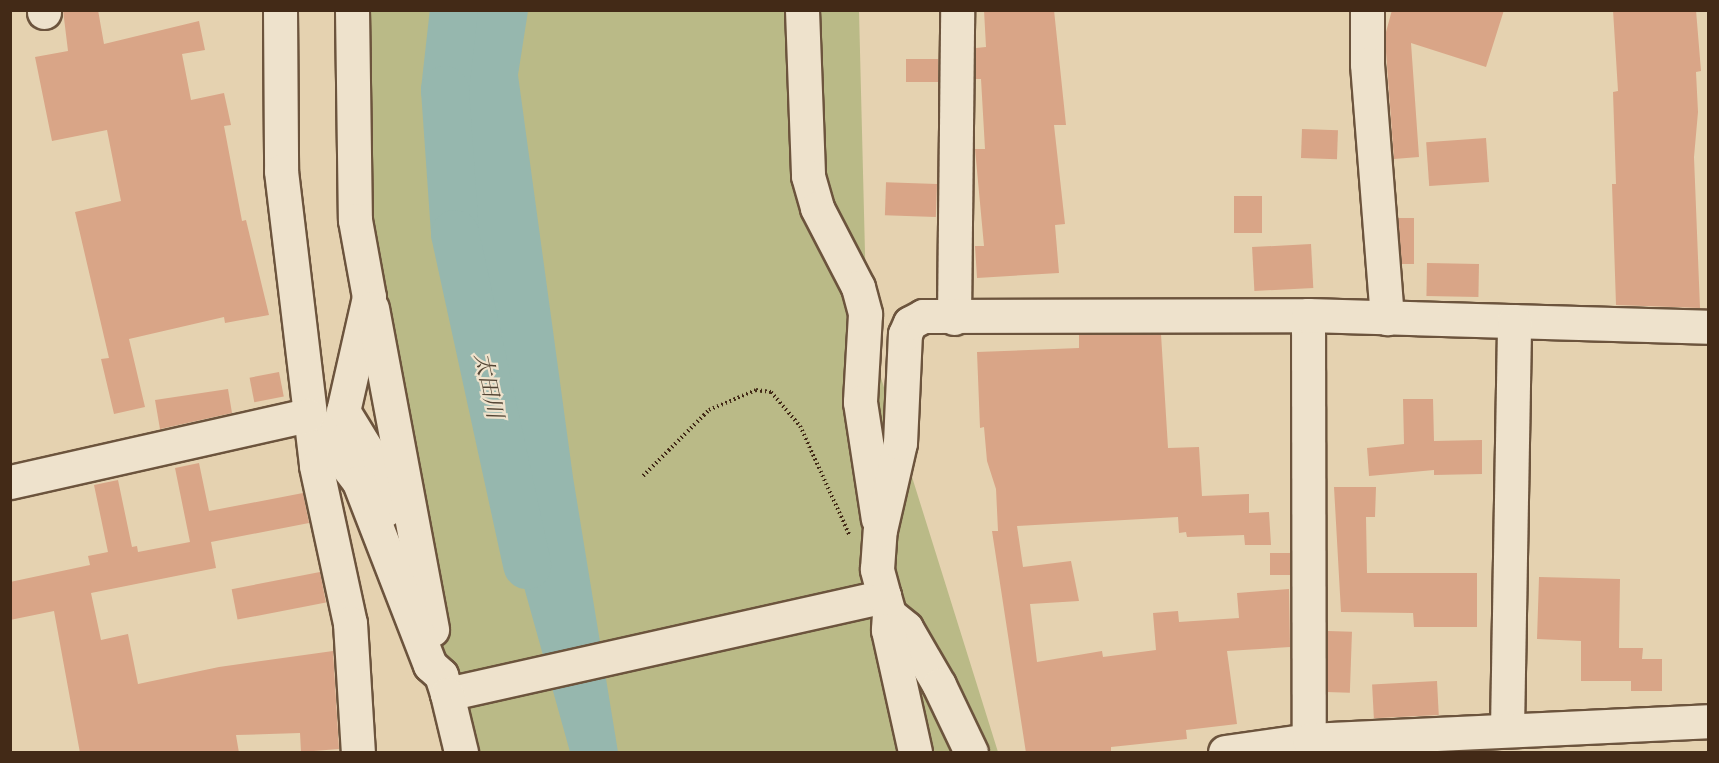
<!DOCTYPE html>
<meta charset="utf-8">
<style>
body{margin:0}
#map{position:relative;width:1719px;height:763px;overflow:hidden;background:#e5d2b0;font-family:Vollkorn,"Noto Serif JP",serif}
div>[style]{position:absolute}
.green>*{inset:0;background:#baba87}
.water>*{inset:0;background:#96b7ae}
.river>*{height:48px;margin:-24px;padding:0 24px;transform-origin:24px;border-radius:24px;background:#96b7ae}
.building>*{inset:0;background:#d9a587;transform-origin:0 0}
.path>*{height:4px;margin-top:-2px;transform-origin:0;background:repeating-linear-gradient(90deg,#432a17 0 1.5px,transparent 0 4.5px)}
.roads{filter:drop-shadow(2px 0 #6c543d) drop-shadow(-2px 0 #6c543d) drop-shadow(0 2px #6c543d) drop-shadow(0 -2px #6c543d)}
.minor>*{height:33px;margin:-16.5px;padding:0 16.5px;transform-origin:16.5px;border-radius:16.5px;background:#eee2cc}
span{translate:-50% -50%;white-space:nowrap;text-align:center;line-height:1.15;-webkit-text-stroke:4.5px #eee2cc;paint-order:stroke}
.water-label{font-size:22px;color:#544635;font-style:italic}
.frame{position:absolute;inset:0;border:12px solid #432a17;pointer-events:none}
</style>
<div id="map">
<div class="green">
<div style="clip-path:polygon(351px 11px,859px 11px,867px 333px,998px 752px,459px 752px,355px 220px)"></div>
</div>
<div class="water">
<div style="clip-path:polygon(460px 11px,528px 11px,518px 75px,573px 477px,618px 752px,570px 752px,522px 580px,472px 215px)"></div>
</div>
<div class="river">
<div style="left:454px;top:10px;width:81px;rotate:96.4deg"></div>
<div style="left:445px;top:90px;width:144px;rotate:86deg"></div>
<div style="left:455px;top:234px;width:339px;rotate:77.7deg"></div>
</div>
<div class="building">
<div style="clip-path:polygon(63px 10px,98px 10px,104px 44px,199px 21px,205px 50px,182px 54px,191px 100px,224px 93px,231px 125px,224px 126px,242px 221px,246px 220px,269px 315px,225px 323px,224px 317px,129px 339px,145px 407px,114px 414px,101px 359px,109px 358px,75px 212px,121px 201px,107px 130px,52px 141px,35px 57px,68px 51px)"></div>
<div style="clip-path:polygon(984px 10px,1054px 10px,1066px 125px,1054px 125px,1065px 224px,1055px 225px,1059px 273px,977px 278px,975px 246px,984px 246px,975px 149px,985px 149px,981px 79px,975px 79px,975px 58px,976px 48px,986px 47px)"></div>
<div style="clip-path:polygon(1392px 10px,1504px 10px,1486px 67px,1411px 43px,1419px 157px,1394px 159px,1386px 52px,1386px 32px)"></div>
<div style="clip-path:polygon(1613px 10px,1696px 10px,1701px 71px,1696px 72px,1698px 112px,1694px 157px,1700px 308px,1616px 305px,1612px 184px,1616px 184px,1613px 92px,1618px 91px)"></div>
<div style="left:906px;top:59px;width:32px;height:23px"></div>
<div style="left:1302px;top:129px;width:36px;height:29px;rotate:2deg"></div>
<div style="left:1486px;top:138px;width:44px;height:60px;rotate:86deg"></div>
<div style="left:937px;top:184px;width:33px;height:51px;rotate:92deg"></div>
<div style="left:1234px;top:196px;width:28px;height:37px"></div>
<div style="clip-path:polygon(1398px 218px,1414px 218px,1414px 264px,1402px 264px)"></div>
<div style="left:1311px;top:244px;width:44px;height:59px;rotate:87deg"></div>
<div style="left:1427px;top:263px;width:52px;height:33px;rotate:1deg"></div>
<div style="clip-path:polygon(1079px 334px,1161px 334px,1168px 448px,1199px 447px,1202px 496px,1249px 494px,1249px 513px,1269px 512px,1271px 545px,1245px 545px,1244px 535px,1187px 537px,1186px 532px,1179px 533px,1178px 517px,1017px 526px,1023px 567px,1071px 561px,1079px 601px,1030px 604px,1037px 662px,1102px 651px,1103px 657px,1156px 650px,1153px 613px,1178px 611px,1179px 622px,1239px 618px,1237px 593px,1289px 589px,1290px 647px,1227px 651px,1237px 724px,1186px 730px,1187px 739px,1111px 747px,1111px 753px,1026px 753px,992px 531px,998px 531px,996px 489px,987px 461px,984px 427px,980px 428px,977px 352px,1079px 348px)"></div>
<div style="left:279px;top:372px;width:25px;height:30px;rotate:79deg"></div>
<div style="clip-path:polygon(228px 389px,232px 413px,160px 429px,155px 400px)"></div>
<div style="clip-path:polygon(1403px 399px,1433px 399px,1434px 441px,1482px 440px,1482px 474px,1434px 475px,1434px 470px,1369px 476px,1367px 448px,1404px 444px)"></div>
<div style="clip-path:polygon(199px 463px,209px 511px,303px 493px,309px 523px,211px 542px,216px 568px,91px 593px,101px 640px,128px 634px,138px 684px,219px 667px,333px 651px,339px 749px,301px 752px,300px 733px,236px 735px,239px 753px,80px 753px,54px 611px,10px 620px,10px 582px,90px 565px,88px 556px,108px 552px,94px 485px,118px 480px,132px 547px,137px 546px,138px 552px,190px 542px,175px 468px)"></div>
<div style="clip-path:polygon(1334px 487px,1376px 487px,1375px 517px,1366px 517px,1367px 573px,1477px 573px,1477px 627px,1414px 627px,1413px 613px,1341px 612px)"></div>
<div style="left:1270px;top:553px;width:20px;height:22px"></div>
<div style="left:320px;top:572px;width:31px;height:90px;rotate:79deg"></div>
<div style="clip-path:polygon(1539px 577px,1620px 579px,1619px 648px,1643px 648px,1642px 659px,1662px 659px,1662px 691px,1631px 691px,1631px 681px,1581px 681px,1581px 641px,1537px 639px)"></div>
<div style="left:1328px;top:631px;width:24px;height:61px;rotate:2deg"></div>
<div style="left:1437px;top:681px;width:34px;height:65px;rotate:87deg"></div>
</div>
<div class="path">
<div style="left:643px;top:476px;width:93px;rotate:-45deg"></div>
<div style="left:709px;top:410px;width:51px;rotate:-23.1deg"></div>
<div style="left:756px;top:390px;width:15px;rotate:8deg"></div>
<div style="left:771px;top:392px;width:45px;rotate:49.5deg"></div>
<div style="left:800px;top:426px;width:121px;rotate:65.6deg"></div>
</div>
<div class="roads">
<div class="minor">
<div style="left:44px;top:10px;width:2px;rotate:90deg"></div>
<div style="left:280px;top:10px;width:161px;rotate:89.6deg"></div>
<div style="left:281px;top:171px;width:297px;rotate:83.2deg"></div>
<div style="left:316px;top:466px;width:161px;rotate:77.8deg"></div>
<div style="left:350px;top:623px;width:129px;rotate:86.5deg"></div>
<div style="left:352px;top:10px;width:210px;rotate:89.2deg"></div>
<div style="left:355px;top:220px;width:78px;rotate:79.7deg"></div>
<div style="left:369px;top:297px;width:117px;rotate:102.8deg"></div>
<div style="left:343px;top:411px;width:61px;rotate:58.4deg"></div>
<div style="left:375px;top:463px;width:48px;rotate:78deg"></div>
<div style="left:802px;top:10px;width:166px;rotate:87.9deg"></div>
<div style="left:808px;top:176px;width:33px;rotate:74deg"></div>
<div style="left:817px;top:208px;width:89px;rotate:62.6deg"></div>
<div style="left:858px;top:287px;width:28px;rotate:75deg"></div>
<div style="left:865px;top:314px;width:88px;rotate:93.3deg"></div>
<div style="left:860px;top:402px;width:118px;rotate:81.3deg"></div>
<div style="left:1367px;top:10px;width:54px;rotate:90deg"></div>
<div style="left:1367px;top:64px;width:255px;rotate:85.5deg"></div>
<div style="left:372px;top:308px;width:327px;rotate:79.4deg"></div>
<div style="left:1308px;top:315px;width:425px;rotate:89.9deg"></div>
<div style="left:954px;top:318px;width:308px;rotate:-89.4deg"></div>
<div style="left:308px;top:415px;width:84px;rotate:52.7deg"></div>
<div style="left:359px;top:482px;width:196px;rotate:68.8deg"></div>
<div style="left:430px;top:665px;width:15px;rotate:42deg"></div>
<div style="left:441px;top:675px;width:20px;rotate:72deg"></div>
<div style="left:447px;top:694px;width:448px;rotate:-12.6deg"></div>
<div style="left:884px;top:596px;width:19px;rotate:74deg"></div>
<div style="left:889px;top:614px;width:22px;rotate:39deg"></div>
<div style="left:906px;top:628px;width:66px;rotate:59.9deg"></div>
<div style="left:939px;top:685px;width:74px;rotate:64.5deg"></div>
<div style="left:10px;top:482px;width:305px;rotate:-12.7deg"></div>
<div style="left:884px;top:596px;width:28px;rotate:-105deg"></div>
<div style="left:877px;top:569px;width:39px;rotate:-86deg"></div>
<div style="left:880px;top:530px;width:89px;rotate:-77.1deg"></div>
<div style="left:900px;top:443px;width:109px;rotate:-87.4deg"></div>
<div style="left:905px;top:334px;width:12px;rotate:-66deg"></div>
<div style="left:910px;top:323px;width:15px;rotate:-28deg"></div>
<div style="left:923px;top:316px;width:385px;rotate:-0.1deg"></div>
<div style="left:1308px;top:315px;width:400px;rotate:1.7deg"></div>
<div style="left:889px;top:614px;width:16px;rotate:94deg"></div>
<div style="left:888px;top:630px;width:125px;rotate:77.5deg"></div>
<div style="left:447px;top:694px;width:60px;rotate:76.4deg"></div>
<div style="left:1507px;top:729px;width:408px;rotate:-89deg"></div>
<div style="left:1225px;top:752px;width:85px;rotate:-8.1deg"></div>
<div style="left:1309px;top:740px;width:399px;rotate:-2.7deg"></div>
</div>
</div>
<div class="water-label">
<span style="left:487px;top:386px;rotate:78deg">太田川</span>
</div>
<div class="frame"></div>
</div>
